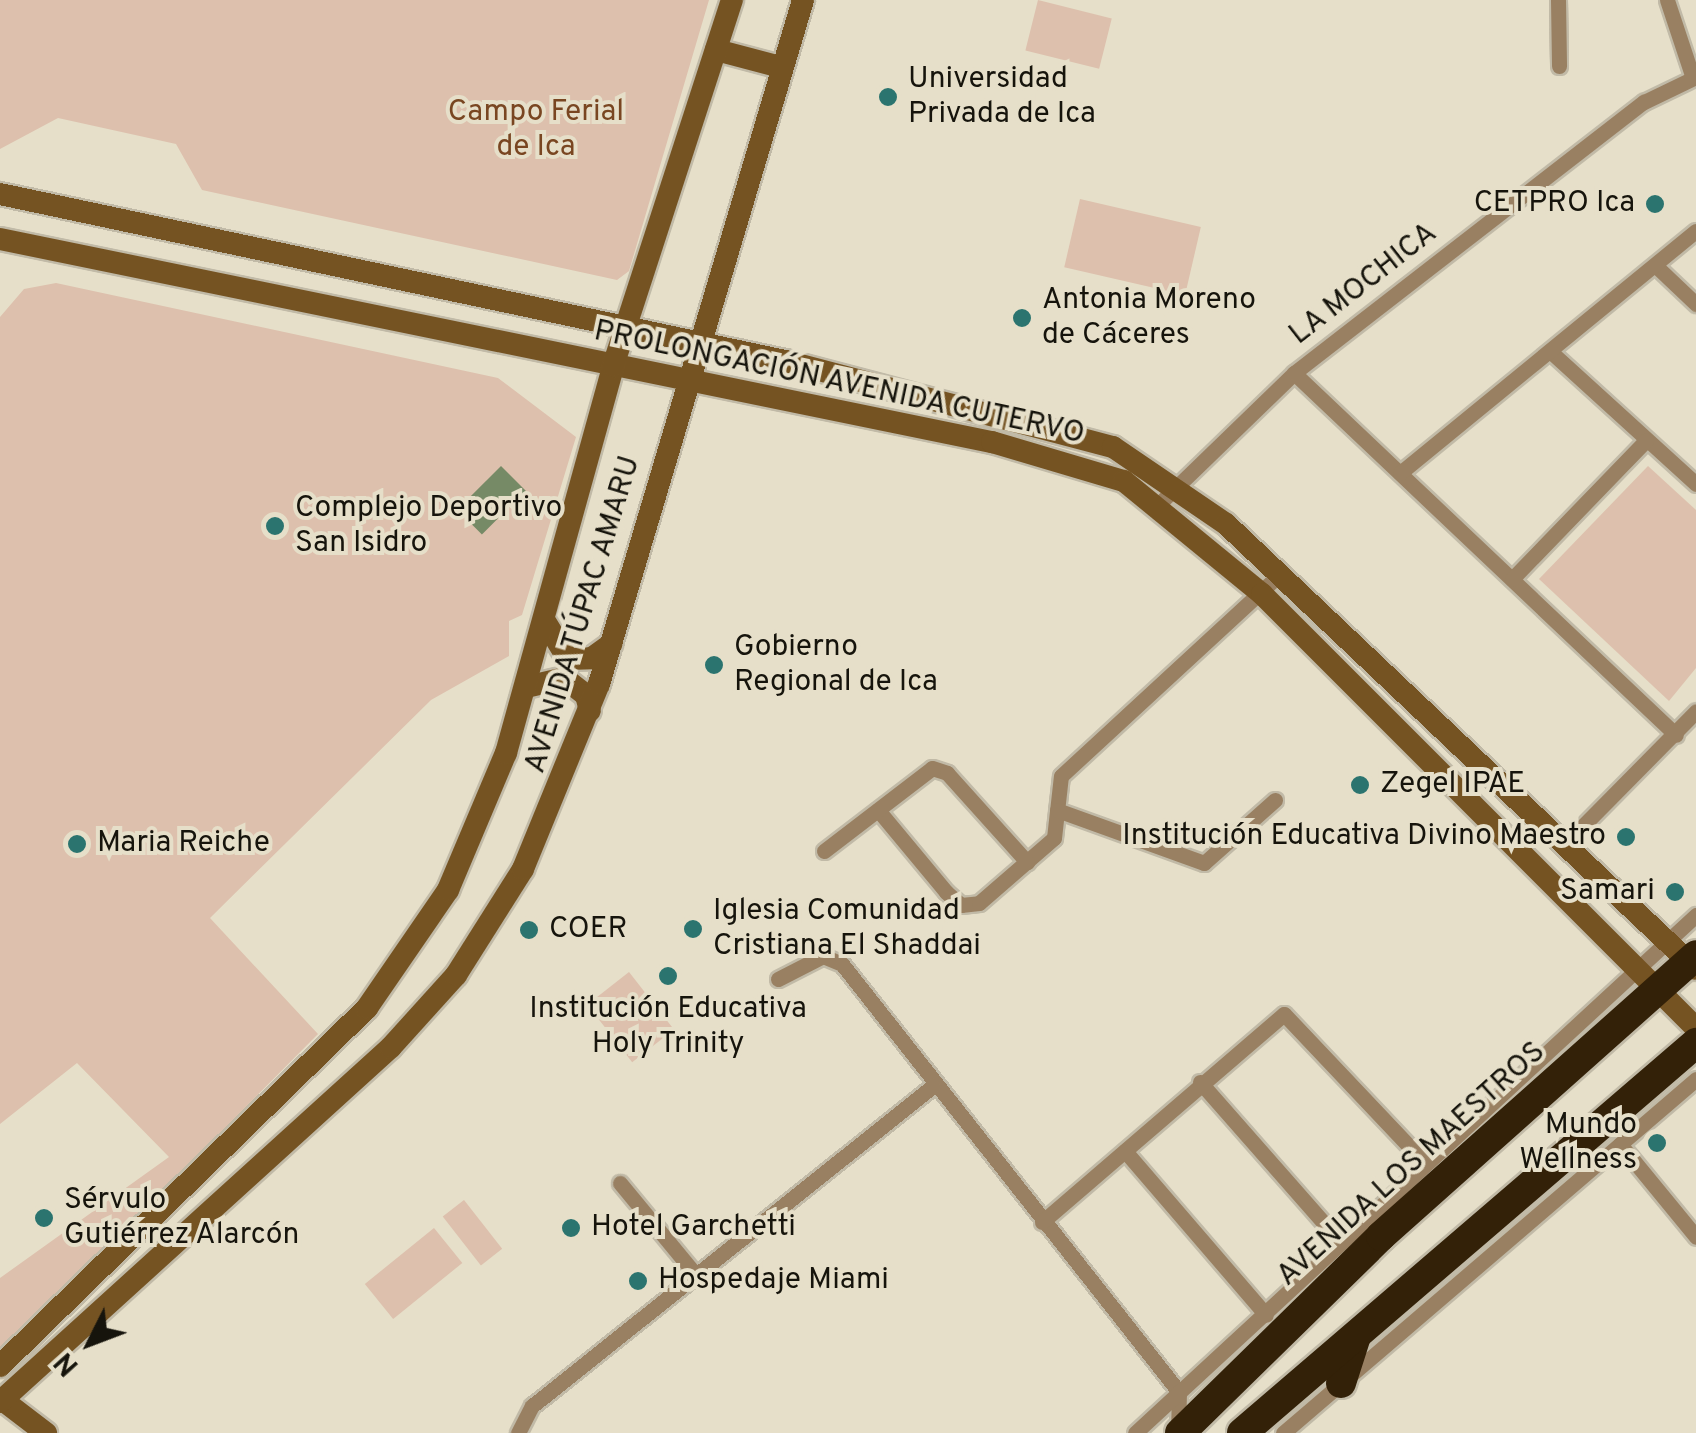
<!DOCTYPE html>
<meta charset="utf-8">
<style>
body{margin:0}
#map{position:relative;width:1696px;height:1433px;overflow:hidden;background:#e6dfc9;font-family:Overpass,sans-serif}
div>[style]{position:absolute}
.green>*{inset:0;background:#ddc0ad;transform-origin:0 0}
.water>*{inset:0;background:#768a66;transform-origin:0 0}
.roads{filter:drop-shadow(2px 0 #c1baa7) drop-shadow(-2px 0 #c1baa7) drop-shadow(0 2px #c1baa7) drop-shadow(0 -2px #c1baa7)}
.street>*{height:15px;margin:-7.5px;padding:0 7.5px;transform-origin:7.5px;border-radius:7.5px;background:#998062}
.secondary>*{height:22px;margin:-11px;padding:0 11px;transform-origin:11px;border-radius:11px;background:#755322}
.highway>*{height:30px;margin:-15px;padding:0 15px;transform-origin:15px;border-radius:15px;background:#332108}
.dots>*{width:28px;height:28px;translate:-50% -50%;box-sizing:border-box;border:5px solid #e6dfc9;border-radius:50%}
span{translate:-50% -50%;white-space:nowrap;text-align:center;line-height:1.15;-webkit-text-stroke:8px #e6dfc9;paint-order:stroke}
.poi-label{font-size:30px;color:#16140c}
.left{translate:0 -50%;text-align:left}
.right{translate:-100% -50%;text-align:right}
.park-label{font-size:30px;color:#794621}
.street-label{font-size:30px;color:#16140c}
.north{position:absolute;left:40px;top:1293px;width:100px;height:100px;-webkit-text-stroke:8px #e6dfc9;paint-order:stroke;rotate:228deg;font-size:28px;font-weight:700;line-height:40px;text-align:center;color:#16140c}
.north::after{content:'';display:block;margin:auto;width:35px;height:45px;background:#16140c;clip-path:polygon(50% 0,100% 100%,50% 72%,0 100%)}
</style>
<div id="map">
<div class="green">
<div style="clip-path:polygon(0 0,709px 0,629px 271px,617px 280px,202px 190px,176px 144px,58px 118px,0 149px)"></div>
<div style="left:1038px;top:0;width:76px;height:52px;rotate:14deg"></div>
<div style="left:1080px;top:199px;width:124px;height:70px;rotate:13deg"></div>
<div style="clip-path:polygon(56px 283px,498px 378px,576px 437px,522px 615px,509px 621px,509px 656px,431px 700px,210px 918px,318px 1034px,0 1355px,0 1278px,169px 1157px,77px 1063px,0 1124px,0 317px,24px 289px)"></div>
<div style="clip-path:polygon(1648px 466px,1696px 510px,1696px 668px,1669px 701px,1539px 579px)"></div>
<div style="left:629px;top:972px;width:73px;height:53px;rotate:52deg"></div>
<div style="left:464px;top:1200px;width:62px;height:27px;rotate:52deg"></div>
<div style="left:434px;top:1228px;width:45px;height:89px;rotate:51deg"></div>
</div>
<div class="water">
<div style="left:501px;top:466px;width:35px;height:62px;rotate:45deg"></div>
</div>
<div class="roads">
<div class="street">
<div style="left:1558px;top:0;width:66px;rotate:89.1deg"></div>
<div style="left:1667px;top:0;width:82px;rotate:71.6deg"></div>
<div style="left:1657px;top:267px;width:54px;rotate:43.5deg"></div>
<div style="left:1551px;top:352px;width:196px;rotate:42.3deg"></div>
<div style="left:1294px;top:373px;width:526px;rotate:43.46deg"></div>
<div style="left:1400px;top:473px;width:382px;rotate:-39.3deg"></div>
<div style="left:1160px;top:503px;width:187px;rotate:-44.1deg"></div>
<div style="left:1294px;top:373px;width:443px;rotate:-37.8deg"></div>
<div style="left:1644px;top:102px;width:58px;rotate:-25.7deg"></div>
<div style="left:1512px;top:579px;width:193px;rotate:-46deg"></div>
<div style="left:878px;top:810px;width:107px;rotate:50.3deg"></div>
<div style="left:946px;top:892px;width:20px;rotate:41deg"></div>
<div style="left:961px;top:905px;width:18px;rotate:-6deg"></div>
<div style="left:979px;top:903px;width:99px;rotate:-40.9deg"></div>
<div style="left:1054px;top:838px;width:62px;rotate:-83.6deg"></div>
<div style="left:1061px;top:776px;width:295px;rotate:-42.7deg"></div>
<div style="left:1057px;top:810px;width:156px;rotate:19.8deg"></div>
<div style="left:1204px;top:863px;width:95px;rotate:-41.6deg"></div>
<div style="left:1566px;top:843px;width:185px;rotate:-45.4deg"></div>
<div style="left:824px;top:851px;width:136px;rotate:-37.5deg"></div>
<div style="left:932px;top:768px;width:16px;rotate:18deg"></div>
<div style="left:947px;top:773px;width:120px;rotate:48deg"></div>
<div style="left:778px;top:979px;width:51px;rotate:-27.1deg"></div>
<div style="left:823px;top:956px;width:21px;rotate:23deg"></div>
<div style="left:842px;top:964px;width:545px;rotate:51.78deg"></div>
<div style="left:1179px;top:1392px;width:41px;rotate:91.4deg"></div>
<div style="left:1200px;top:1082px;width:208px;rotate:48.7deg"></div>
<div style="left:1620px;top:1144px;width:120px;rotate:50.7deg"></div>
<div style="left:1125px;top:1151px;width:216px;rotate:49.3deg"></div>
<div style="left:620px;top:1183px;width:118px;rotate:50.5deg"></div>
<div style="left:1042px;top:1222px;width:319px;rotate:-40.7deg"></div>
<div style="left:1284px;top:1014px;width:202px;rotate:46.6deg"></div>
<div style="left:518px;top:1433px;width:30px;rotate:-63deg"></div>
<div style="left:532px;top:1406px;width:513px;rotate:-38.59deg"></div>
<div style="left:1135px;top:1433px;width:764px;rotate:-42.72deg"></div>
<div style="left:1283px;top:1433px;width:544px;rotate:-40.6deg"></div>
</div>
<div class="secondary">
<div style="left:716px;top:50px;width:67px;rotate:14.7deg"></div>
<div style="left:0;top:194px;width:803px;rotate:12.01deg"></div>
<div style="left:785px;top:361px;width:339px;rotate:14.7deg"></div>
<div style="left:1113px;top:447px;width:137px;rotate:34.3deg"></div>
<div style="left:1226px;top:524px;width:647px;rotate:43.43deg"></div>
<div style="left:0;top:239px;width:1013px;rotate:11.57deg"></div>
<div style="left:992px;top:442px;width:138px;rotate:16.5deg"></div>
<div style="left:1124px;top:481px;width:178px;rotate:39.3deg"></div>
<div style="left:1262px;top:594px;width:614px;rotate:45deg"></div>
<div style="left:546px;top:623px;width:42px;rotate:58.6deg"></div>
<div style="left:568px;top:659px;width:24px;rotate:-2deg"></div>
<div style="left:592px;top:658px;width:24px;rotate:-36deg"></div>
<div style="left:526px;top:687px;width:39px;rotate:-13deg"></div>
<div style="left:564px;top:678px;width:28px;rotate:38deg"></div>
<div style="left:586px;top:695px;width:16px;rotate:76deg"></div>
<div style="left:0;top:1366px;width:513px;rotate:-44.29deg"></div>
<div style="left:367px;top:1008px;width:143px;rotate:-55.5deg"></div>
<div style="left:448px;top:890px;width:149px;rotate:-67.1deg"></div>
<div style="left:506px;top:753px;width:402px;rotate:-74.5deg"></div>
<div style="left:613px;top:366px;width:385px;rotate:-72deg"></div>
<div style="left:0;top:1398px;width:58px;rotate:37.3deg"></div>
<div style="left:0;top:1402px;width:528px;rotate:-42.24deg"></div>
<div style="left:391px;top:1047px;width:97px;rotate:-47.9deg"></div>
<div style="left:456px;top:975px;width:125px;rotate:-57.7deg"></div>
<div style="left:523px;top:869px;width:200px;rotate:-67.7deg"></div>
<div style="left:599px;top:684px;width:714px;rotate:-73.39deg"></div>
</div>
<div class="highway">
<div style="left:1341px;top:1383px;width:49px;rotate:-72.3deg"></div>
<div style="left:1180px;top:1433px;width:281px;rotate:-44.4deg"></div>
<div style="left:1381px;top:1236px;width:422px;rotate:-41.7deg"></div>
<div style="left:1242px;top:1433px;width:599px;rotate:-40.66deg"></div>
</div>
</div>
<div class="dots">
<div style="left:888px;top:97px;background:#2b746f"></div>
<div style="left:1655px;top:204px;background:#2b746f"></div>
<div style="left:1022px;top:318px;background:#2b746f"></div>
<div style="left:275px;top:526px;background:#2b746f"></div>
<div style="left:714px;top:665px;background:#2b746f"></div>
<div style="left:1360px;top:785px;background:#2b746f"></div>
<div style="left:1626px;top:837px;background:#2b746f"></div>
<div style="left:77px;top:844px;background:#2b746f"></div>
<div style="left:1675px;top:892px;background:#2b746f"></div>
<div style="left:693px;top:929px;background:#2b746f"></div>
<div style="left:529px;top:930px;background:#2b746f"></div>
<div style="left:668px;top:976px;background:#2b746f"></div>
<div style="left:1657px;top:1143px;background:#2b746f"></div>
<div style="left:44px;top:1218px;background:#2b746f"></div>
<div style="left:571px;top:1228px;background:#2b746f"></div>
<div style="left:638px;top:1281px;background:#2b746f"></div>
</div>
<div class="poi-label">
<span class="left" style="left:908px;top:97px">Universidad<br>Privada de Ica</span>
<span class="right" style="left:1635px;top:204px">CETPRO Ica</span>
<span class="left" style="left:1042px;top:318px">Antonia Moreno<br>de Cáceres</span>
<span class="left" style="left:295px;top:526px">Complejo Deportivo<br>San Isidro</span>
<span class="left" style="left:734px;top:665px">Gobierno<br>Regional de Ica</span>
<span class="left" style="left:1380px;top:785px">Zegel IPAE</span>
<span class="right" style="left:1606px;top:837px">Institución Educativa Divino Maestro</span>
<span class="left" style="left:97px;top:844px">Maria Reiche</span>
<span class="right" style="left:1655px;top:892px">Samari</span>
<span class="left" style="left:713px;top:929px">Iglesia Comunidad<br>Cristiana El Shaddai</span>
<span class="left" style="left:549px;top:930px">COER</span>
<span style="left:668px;top:1027px">Institución Educativa<br>Holy Trinity</span>
<span class="right" style="left:1637px;top:1143px">Mundo<br>Wellness</span>
<span class="left" style="left:64px;top:1218px">Sérvulo<br>Gutiérrez Alarcón</span>
<span class="left" style="left:591px;top:1228px">Hotel Garchetti</span>
<span class="left" style="left:658px;top:1281px">Hospedaje Miami</span>
</div>
<div class="park-label">
<span style="left:536px;top:130px">Campo Ferial<br>de Ica</span>
</div>
<div class="street-label">
<span style="left:1364px;top:285px;rotate:-38deg">LA MOCHICA</span>
<span style="left:839px;top:384px;rotate:12deg">PROLONGACIÓN AVENIDA CUTERVO</span>
<span style="left:584px;top:615px;rotate:-73deg">AVENIDA TÚPAC AMARU</span>
<span style="left:1412px;top:1165px;rotate:-42deg">AVENIDA LOS MAESTROS</span>
</div>
<div class="north">N</div>
</div>
